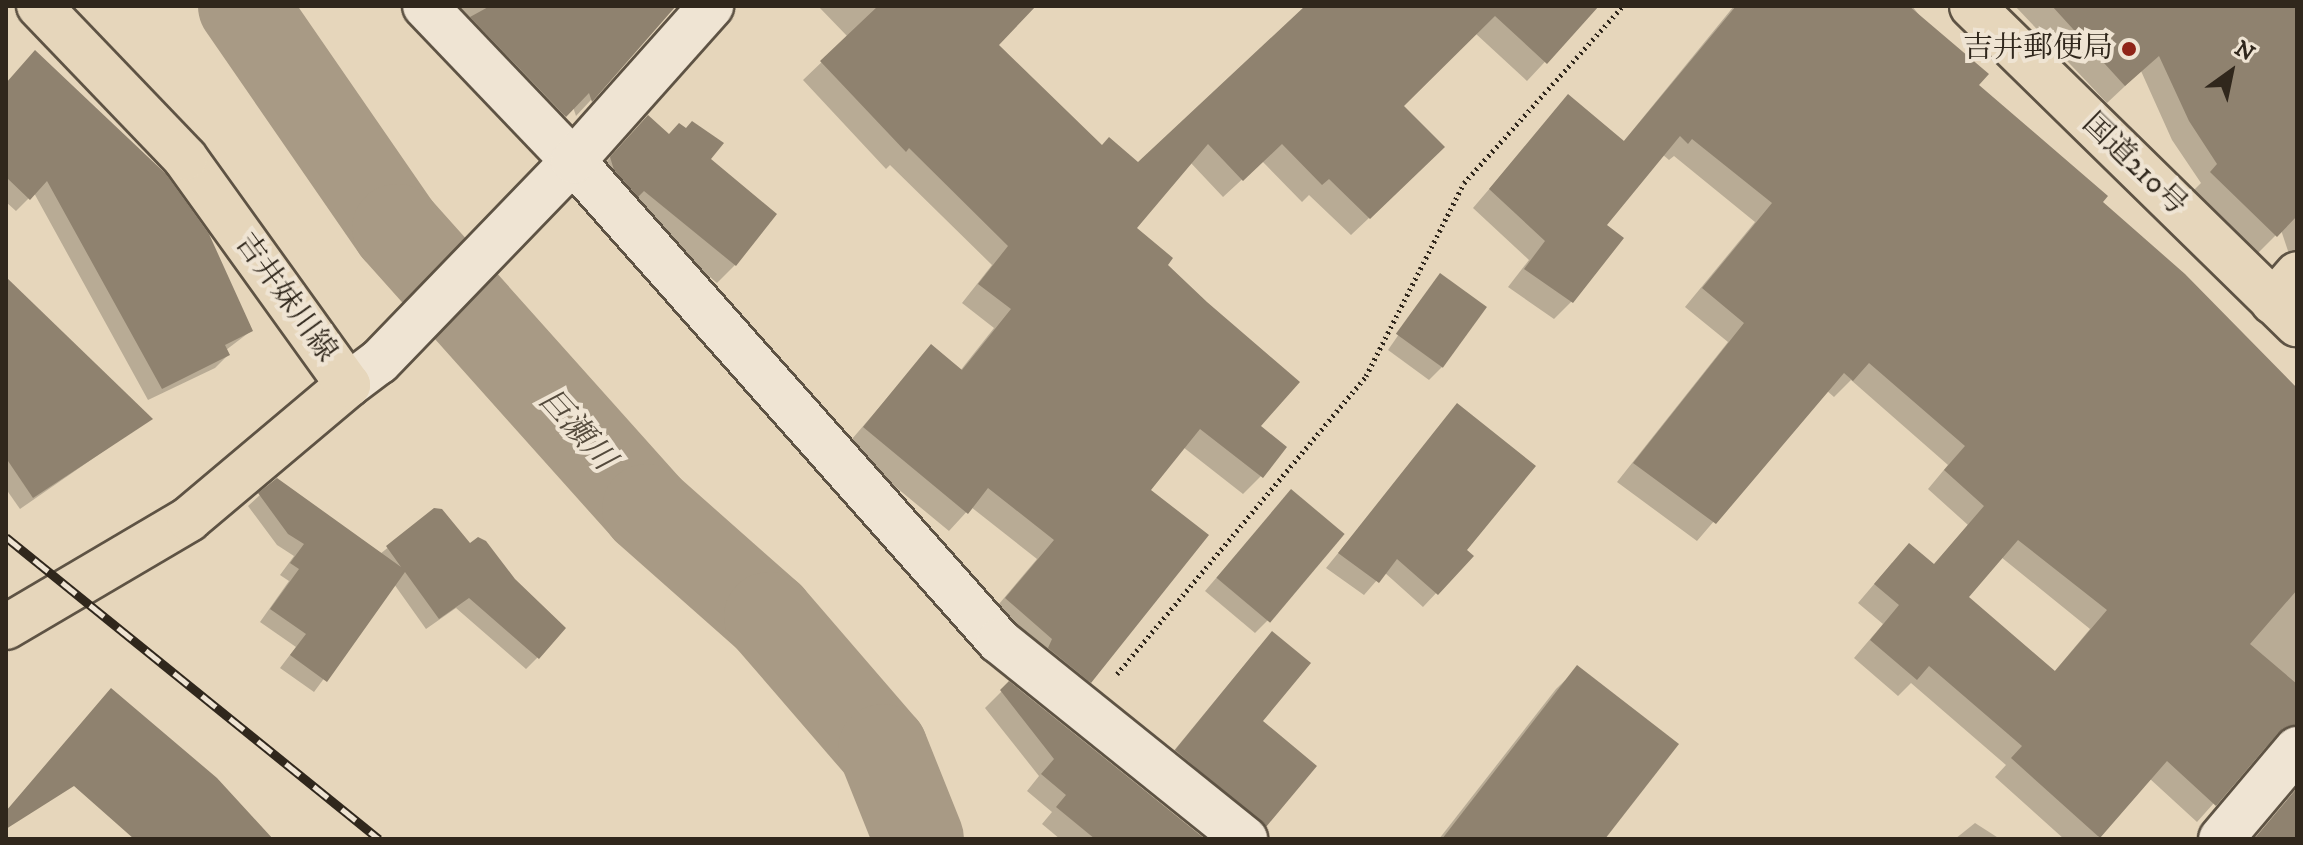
<!DOCTYPE html>
<meta charset="utf-8">
<style>
body{margin:0}
#map{position:relative;width:2303px;height:845px;overflow:hidden;background:#e6d6bb;font-family:"IM FELL DW Pica","Noto Serif JP",serif}
div>[style]{position:absolute}
.shadow>*{inset:0;background:#0003}
.river>*{height:90px;margin:-45px;padding:0 45px;transform-origin:45px;border-radius:45px;background:#a89a85}
.building>*{inset:0;background:#8f826f;transform-origin:0 0}
.path>*{height:5px;margin-top:-2.5px;transform-origin:0;background:repeating-linear-gradient(90deg,#30271c 0 2px,transparent 0 6px)}
.roads{filter:drop-shadow(2px 0 #5e5344) drop-shadow(-2px 0 #5e5344) drop-shadow(0 2px #5e5344) drop-shadow(0 -2px #5e5344)}
.minor>*{height:44px;margin:-22px;padding:0 22px;transform-origin:22px;border-radius:22px;background:#efe4d3}
.major>*{height:44px;margin:-22px;padding:0 22px;transform-origin:22px;border-radius:22px;background:#e6d6bb}
.highway>*{height:44px;margin:-22px;padding:0 22px;transform-origin:22px;border-radius:22px;background:#e6d6bb}
.rail>*{height:9px;margin-top:-4.5px;transform-origin:0;background:repeating-linear-gradient(90deg,#efe4d3 0 18px,#30271c 0 36px);box-sizing:border-box;border-block:2px solid #30271c}
.dots>*{width:22px;height:22px;translate:-50% -50%;box-sizing:border-box;border:4px solid #efe4d3;border-radius:50%}
span{translate:-50% -50%;white-space:nowrap;text-align:center;line-height:1.15;-webkit-text-stroke:8px #efe4d3;paint-order:stroke}
.poi-label{font-size:30px;color:#30271c}
.right{translate:-100% -50%;text-align:right}
.street-label{font-size:30px;color:#30271c}
.water-label{font-size:32px;color:#544a3c;font-style:italic}
.frame{position:absolute;inset:0;border:8px solid #30271c;pointer-events:none}
.north{position:absolute;left:2191px;top:32px;width:80px;height:80px;-webkit-text-stroke:6px #efe4d3;paint-order:stroke;rotate:33deg;font-size:22px;font-weight:700;line-height:32px;text-align:center;color:#30271c}
.north::after{content:'';display:block;margin:auto;width:28px;height:36px;background:#30271c;clip-path:polygon(50% 0,100% 100%,50% 72%,0 100%)}
</style>
<div id="map">
<div class="shadow">
<div style="clip-path:polygon(439px 6px,671px 6px,590px 101px,576px 116px,573px 107px,549px 131px)"></div>
<div style="clip-path:polygon(818px 6px,1033px 6px,996px 45px,1101px 148px,1138px 165px,1306px 6px,1597px 6px,1527px 81px,1475px 33px,1401px 106px,1425px 165px,1351px 235px,1309px 195px,1302px 202px,1262px 161px,1223px 197px,1190px 162px,1134px 228px,1165px 265px,1258px 426px,1261px 476px,1243px 494px,1183px 447px,1148px 490px,1089px 681px,1071px 700px,988px 617px,1037px 559px,971px 507px,949px 531px,846px 446px,931px 347px,960px 371px,994px 328px,962px 303px,992px 265px,890px 165px,886px 169px,803px 80px,848px 37px)"></div>
<div style="clip-path:polygon(evenodd,1734px 6px,1912px 6px,1976px 86px,2297px 391px,2297px 750px,2282px 741px,2263px 748px,2197px 822px,2149px 778px,2096px 839px,2064px 839px,1995px 777px,2006px 765px,1911px 683px,1898px 696px,1854px 658px,1883px 624px,1858px 603px,1892px 563px,1933px 566px,1968px 525px,1928px 489px,1948px 465px,1851px 380px,1834px 397px,1826px 390px,1697px 541px,1617px 482px,1728px 342px,1685px 307px,1755px 222px,1674px 156px,1669px 160px,1662px 154px,1604px 225px,1572px 301px,1554px 319px,1508px 287px,1529px 260px,1473px 208px,1568px 97px,1623px 142px,1734px 6px,2001px 557px,2090px 629px,2054px 672px,1967px 598px,2001px 557px)"></div>
<div style="clip-path:polygon(2015px 6px,2297px 6px,2297px 278px,2281px 230px,2258px 253px,2193px 191px,2201px 183px,2172px 140px,2141px 71px,2107px 103px)"></div>
<div style="clip-path:polygon(6px 84px,251px 331px,226px 350px,228px 355px,215px 368px,148px 400px,34px 193px,16px 211px,6px 202px)"></div>
<div style="clip-path:polygon(630px 135px,668px 136px,708px 159px,735px 265px,717px 283px,593px 177px)"></div>
<div style="clip-path:polygon(1440px 275px,1443px 366px,1429px 380px,1388px 350px)"></div>
<div style="clip-path:polygon(6px 283px,150px 419px,20px 509px,6px 489px)"></div>
<div style="clip-path:polygon(1458px 406px,1465px 550px,1471px 556px,1423px 607px,1384px 572px,1364px 595px,1326px 568px)"></div>
<div style="clip-path:polygon(1291px 491px,1268px 620px,1255px 633px,1205px 591px)"></div>
<div style="clip-path:polygon(260px 495px,380px 554px,435px 510px,538px 657px,526px 669px,456px 608px,426px 629px,394px 584px,314px 692px,280px 668px,296px 647px,260px 622px,289px 581px,280px 575px,294px 556px,277px 545px,248px 506px)"></div>
<div style="clip-path:polygon(1259px 647px,1265px 826px,1252px 839px,1163px 764px)"></div>
<div style="clip-path:polygon(1578px 668px,1602px 839px,1439px 839px,1556px 689px)"></div>
<div style="clip-path:polygon(1009px 684px,1205px 839px,1060px 839px,1042px 824px,1052px 812px,1027px 791px,1039px 776px,985px 708px)"></div>
<div style="clip-path:polygon(1975px 823px,2000px 839px,1955px 839px)"></div>
</div>
<div class="river">
<div style="left:243px;top:6px;width:271px;rotate:55.4deg"></div>
<div style="left:397px;top:229px;width:375px;rotate:48.2deg"></div>
<div style="left:647px;top:509px;width:163px;rotate:41.5deg"></div>
<div style="left:769px;top:617px;width:174px;rotate:49.2deg"></div>
<div style="left:883px;top:749px;width:97px;rotate:68.2deg"></div>
</div>
<div class="building">
<div style="clip-path:polygon(490px 6px,676px 6px,592px 102px,589px 93px,566px 117px,470px 17px)"></div>
<div style="clip-path:polygon(878px 6px,1036px 6px,999px 45px,1102px 145px,1109px 137px,1138px 162px,1305px 6px,1599px 6px,1547px 64px,1495px 16px,1404px 106px,1445px 147px,1370px 219px,1329px 179px,1322px 185px,1282px 144px,1243px 181px,1208px 144px,1137px 228px,1173px 258px,1168px 265px,1207px 302px,1300px 382px,1261px 426px,1287px 447px,1263px 478px,1200px 429px,1151px 490px,1209px 535px,1091px 683px,1048px 648px,1052px 639px,1005px 598px,1054px 540px,988px 488px,968px 514px,863px 427px,931px 344px,962px 370px,1011px 309px,978px 284px,1008px 246px,909px 148px,906px 152px,820px 61px)"></div>
<div style="clip-path:polygon(evenodd,1736px 6px,1909px 6px,1989px 74px,1979px 85px,2108px 196px,2103px 202px,2185px 274px,2297px 388px,2297px 590px,2250px 644px,2297px 684px,2297px 725px,2278px 733px,2216px 806px,2167px 761px,2100px 838px,2011px 758px,2022px 746px,1929px 666px,1917px 680px,1870px 640px,1899px 605px,1874px 584px,1909px 543px,1934px 564px,1984px 506px,1944px 470px,1965px 446px,1869px 363px,1853px 381px,1844px 373px,1716px 524px,1633px 463px,1744px 323px,1702px 288px,1772px 203px,1692px 139px,1688px 144px,1680px 136px,1607px 225px,1624px 238px,1573px 303px,1524px 269px,1545px 241px,1489px 189px,1568px 94px,1624px 141px,1736px 6px,2018px 540px,2107px 610px,2055px 671px,1969px 597px,2018px 540px)"></div>
<div style="clip-path:polygon(2052px 6px,2297px 6px,2297px 216px,2277px 237px,2210px 172px,2217px 164px,2189px 121px,2159px 56px,2125px 86px)"></div>
<div style="clip-path:polygon(35px 50px,166px 174px,209px 234px,253px 331px,225px 345px,230px 355px,162px 389px,47px 181px,30px 200px,6px 177px,6px 83px)"></div>
<div style="clip-path:polygon(648px 115px,669px 134px,679px 123px,686px 128px,692px 121px,724px 143px,711px 159px,777px 214px,736px 266px,644px 191px,638px 197px,614px 170px,610px 157px)"></div>
<div style="left:1440px;top:273px;width:58px;height:75px;rotate:36deg"></div>
<div style="clip-path:polygon(6px 277px,153px 419px,33px 498px,6px 458px)"></div>
<div style="clip-path:polygon(1457px 403px,1536px 466px,1467px 550px,1474px 556px,1438px 595px,1397px 559px,1379px 583px,1338px 553px)"></div>
<div style="clip-path:polygon(277px 478px,401px 567px,386px 546px,434px 508px,442px 509px,470px 543px,478px 537px,486px 541px,515px 579px,566px 628px,539px 659px,469px 598px,439px 619px,405px 572px,327px 682px,290px 655px,306px 634px,270px 609px,299px 569px,290px 563px,304px 544px,288px 534px,258px 493px)"></div>
<div style="left:1291px;top:489px;width:70px;height:116px;rotate:40deg"></div>
<div style="clip-path:polygon(1272px 631px,1311px 663px,1263px 721px,1317px 766px,1266px 827px,1175px 750px)"></div>
<div style="clip-path:polygon(1577px 665px,1679px 744px,1605px 839px,1442px 839px)"></div>
<div style="clip-path:polygon(1009px 681px,1205px 839px,1095px 839px,1056px 807px,1066px 795px,1041px 774px,1054px 759px,1000px 690px)"></div>
<div style="clip-path:polygon(111px 688px,217px 778px,273px 839px,134px 839px,74px 786px,6px 829px,6px 811px)"></div>
<div style="clip-path:polygon(2297px 788px,2297px 839px,2254px 839px)"></div>
</div>
<div class="path">
<div style="left:1117px;top:674px;width:388px;rotate:-50.1deg"></div>
<div style="left:1366px;top:376px;width:216px;rotate:-63.1deg"></div>
<div style="left:1464px;top:183px;width:238px;rotate:-48.1deg"></div>
</div>
<div class="roads">
<div class="minor">
<div style="left:425px;top:6px;width:214px;rotate:46.3deg"></div>
<div style="left:573px;top:161px;width:642px;rotate:48.41deg"></div>
<div style="left:999px;top:641px;width:316px;rotate:38.8deg"></div>
<div style="left:348px;top:385px;width:39px;rotate:-37deg"></div>
<div style="left:379px;top:362px;width:279px;rotate:-46deg"></div>
<div style="left:573px;top:161px;width:208px;rotate:-48.3deg"></div>
<div style="left:2221px;top:839px;width:118px;rotate:-49.8deg"></div>
</div>
<div class="major">
<div style="left:2273px;top:302px;width:37px;rotate:-49deg"></div>
<div style="left:6px;top:627px;width:212px;rotate:-30.5deg"></div>
<div style="left:189px;top:519px;width:208px;rotate:-40.1deg"></div>
<div style="left:348px;top:385px;width:279px;rotate:-125.7deg"></div>
<div style="left:185px;top:158px;width:211px;rotate:-133.8deg"></div>
</div>
<div class="highway">
<div style="left:1972px;top:6px;width:455px;rotate:44.4deg"></div>
</div>
</div>
<div class="rail">
<div style="left:6px;top:537px;width:480px;rotate:39deg"></div>
</div>
<div class="dots">
<div style="left:2129px;top:49px;background:#8f2418"></div>
</div>
<div class="poi-label">
<span class="right" style="left:2113px;top:49px">吉井郵便局</span>
</div>
<div class="street-label">
<span style="left:2134px;top:165px;rotate:44deg">国道210号</span>
<span style="left:285px;top:298px;rotate:54deg">吉井妹川線</span>
</div>
<div class="water-label">
<span style="left:576px;top:430px;rotate:48deg">巨瀬川</span>
</div>
<div class="frame"></div>
<div class="north">N</div>
</div>
